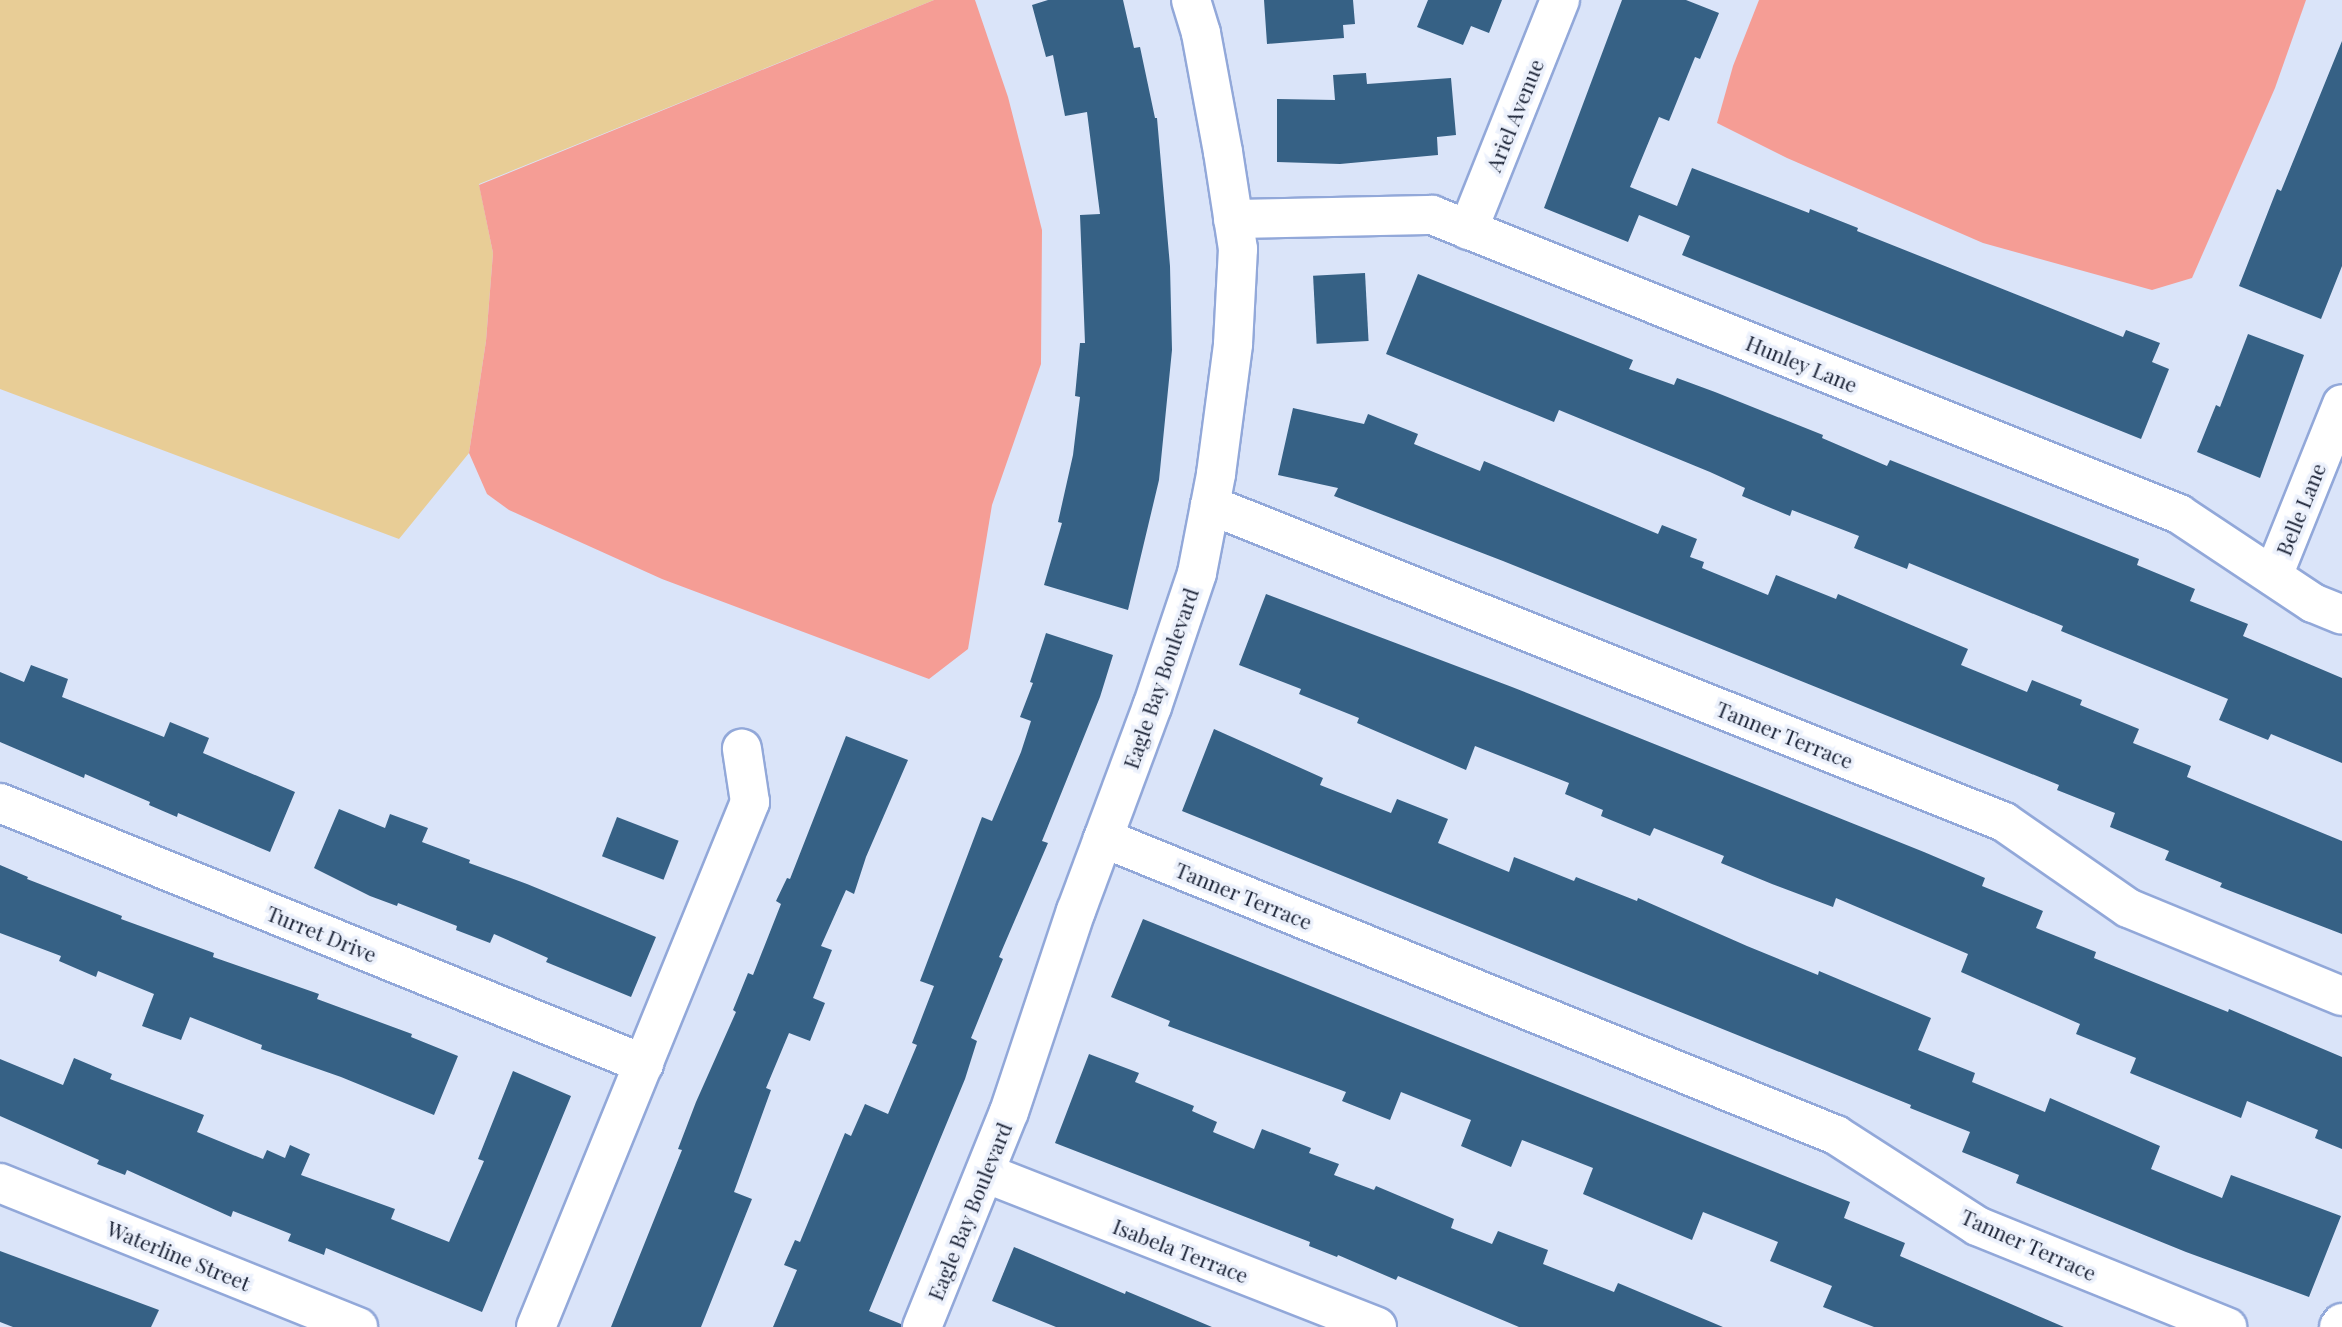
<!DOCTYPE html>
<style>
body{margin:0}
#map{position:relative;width:2342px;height:1327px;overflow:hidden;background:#dae4f9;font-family:"Playfair Display",serif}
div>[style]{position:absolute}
.green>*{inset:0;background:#e8cd96}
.water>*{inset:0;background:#f59d95}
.building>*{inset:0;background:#366185;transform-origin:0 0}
.roads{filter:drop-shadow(2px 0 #92a8d9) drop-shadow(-2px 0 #92a8d9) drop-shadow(0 2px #92a8d9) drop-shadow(0 -2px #92a8d9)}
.minor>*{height:38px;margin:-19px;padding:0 19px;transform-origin:19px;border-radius:19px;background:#fff}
span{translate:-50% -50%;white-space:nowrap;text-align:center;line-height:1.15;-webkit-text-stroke:7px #ecf1fc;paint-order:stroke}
.street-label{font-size:21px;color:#1a2235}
</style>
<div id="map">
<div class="green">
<div style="clip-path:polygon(0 0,934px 0,479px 184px,493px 253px,486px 341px,469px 453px,399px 539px,0 389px)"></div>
</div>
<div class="water">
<div style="clip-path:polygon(934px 0,975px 0,1008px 97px,1042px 230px,1041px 364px,992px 505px,968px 649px,929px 679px,662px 579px,509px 510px,487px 494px,469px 453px,486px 341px,493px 253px,479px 185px)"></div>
<div style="clip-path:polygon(1759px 0,2306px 0,2275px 88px,2192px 278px,2152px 290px,1983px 243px,1787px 158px,1717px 123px,1733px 66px)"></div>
</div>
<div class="building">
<div style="clip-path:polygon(1048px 0,1123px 0,1134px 48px,1140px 47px,1155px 118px,1157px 118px,1170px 266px,1172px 350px,1159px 480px,1128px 610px,1044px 585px,1062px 523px,1058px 522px,1073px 455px,1080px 397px,1075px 396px,1080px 343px,1085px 343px,1080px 215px,1100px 214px,1087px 112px,1065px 116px,1053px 55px,1046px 57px,1032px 5px)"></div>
<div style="clip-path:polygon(1264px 0,1353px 0,1355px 24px,1343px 25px,1344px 38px,1267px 44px)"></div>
<div style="clip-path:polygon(1428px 0,1502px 0,1489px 33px,1471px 26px,1463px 45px,1417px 27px)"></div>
<div style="clip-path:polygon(1622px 0,1686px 0,1719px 13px,1700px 59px,1695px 57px,1669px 121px,1659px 117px,1630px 187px,1677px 206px,1692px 168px,1809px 213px,1810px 209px,1858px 228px,1857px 231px,2123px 337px,2126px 330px,2160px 343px,2152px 362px,2169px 369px,2141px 439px,1682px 255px,1690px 236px,1639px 215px,1628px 242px,1544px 208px)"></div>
<div style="clip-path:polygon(2342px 41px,2342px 266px,2321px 319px,2239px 286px,2277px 189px,2281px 191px)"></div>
<div style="clip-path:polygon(1366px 73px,1367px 84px,1451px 78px,1456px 135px,1437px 137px,1438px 155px,1340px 164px,1277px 162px,1277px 99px,1335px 100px,1333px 75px)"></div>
<div style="left:1365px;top:273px;width:68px;height:52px;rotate:87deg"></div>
<div style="clip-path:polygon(1418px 274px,1633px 360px,1629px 369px,1674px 385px,1677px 378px,1715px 392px,1823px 435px,1822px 438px,1887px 466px,1890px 460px,2139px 559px,2137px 565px,2195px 589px,2190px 601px,2248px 624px,2243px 636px,2342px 678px,2342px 763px,2271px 734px,2268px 740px,2219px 720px,2228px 699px,2061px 631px,2063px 626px,1909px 563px,1907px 569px,1854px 548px,1859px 536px,1792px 510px,1790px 516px,1742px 496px,1745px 488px,1710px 472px,1559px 410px,1554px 422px,1386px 354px)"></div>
<div style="clip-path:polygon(2248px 334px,2304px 355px,2260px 478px,2197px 452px,2216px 405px,2220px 407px)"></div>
<div style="clip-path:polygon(1293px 408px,1364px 424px,1368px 414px,1418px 434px,1414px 444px,1480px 471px,1484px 461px,1658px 534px,1662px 525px,1697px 539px,1690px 557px,1704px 562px,1702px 568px,1768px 595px,1776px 575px,1836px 599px,1838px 594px,1968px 649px,1961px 665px,2027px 692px,2032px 680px,2082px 700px,2080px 705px,2139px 729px,2133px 743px,2191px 766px,2187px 777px,2342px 841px,2342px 934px,2220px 887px,2222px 883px,2165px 860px,2169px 851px,2110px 827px,2115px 813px,2057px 790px,2059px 785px,1503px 561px,1334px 496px,1338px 488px,1278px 475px)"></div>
<div style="clip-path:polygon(1266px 594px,1512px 687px,1924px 852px,1985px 878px,1982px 886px,2043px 911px,2036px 928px,2096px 952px,2094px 958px,2228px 1012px,2229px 1009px,2342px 1057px,2342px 1149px,2315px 1138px,2318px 1130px,2247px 1101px,2241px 1118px,2130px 1073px,2136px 1058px,2076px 1034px,2080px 1024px,1961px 972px,1968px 954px,1836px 898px,1833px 907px,1772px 884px,1721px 863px,1724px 856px,1654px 828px,1650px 836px,1601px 816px,1603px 810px,1565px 794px,1569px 783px,1475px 746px,1466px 770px,1357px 723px,1359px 718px,1299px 694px,1301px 689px,1239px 665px)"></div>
<div style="clip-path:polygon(1046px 633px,1113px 655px,1100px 697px,1042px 841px,1048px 843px,999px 957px,1003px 959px,971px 1038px,977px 1041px,965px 1079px,869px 1311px,901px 1324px,901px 1327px,773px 1327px,797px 1270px,784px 1265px,795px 1240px,800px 1242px,845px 1133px,851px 1136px,865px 1104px,888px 1114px,917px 1045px,912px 1043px,934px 986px,920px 981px,982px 817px,992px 821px,1021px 752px,1031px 721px,1020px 717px,1033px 683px,1030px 682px)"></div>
<div style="clip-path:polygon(31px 665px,68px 679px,62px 697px,164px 737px,170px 722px,209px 738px,203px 753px,295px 792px,270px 852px,178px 813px,177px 817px,149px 805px,150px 802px,85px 774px,84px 778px,0 742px,0 672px,24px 682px)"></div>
<div style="clip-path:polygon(1214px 729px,1323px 778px,1320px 785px,1391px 813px,1397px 799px,1448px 819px,1438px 843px,1509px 872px,1514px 857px,1574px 881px,1576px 877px,1637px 901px,1638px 898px,1747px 946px,1818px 975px,1819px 971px,1931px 1018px,1918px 1050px,1975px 1073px,1972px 1082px,2045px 1112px,2050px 1098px,2160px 1146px,2151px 1169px,2222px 1198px,2231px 1175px,2341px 1216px,2309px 1297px,2186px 1252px,2016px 1183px,2019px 1175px,1962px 1152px,1970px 1132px,1910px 1108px,1911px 1105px,1182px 811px)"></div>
<div style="clip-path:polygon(846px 736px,908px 760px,866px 857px,854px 894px,846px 890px,821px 946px,832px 950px,813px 998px,825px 1003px,810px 1041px,789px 1033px,766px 1088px,771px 1090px,734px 1192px,752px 1199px,701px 1327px,611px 1327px,682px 1150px,678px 1149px,696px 1102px,736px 1012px,733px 1010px,748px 973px,753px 975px,781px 904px,776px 901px,787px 878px,790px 879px)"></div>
<div style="clip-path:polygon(339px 809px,385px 828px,390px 814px,428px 828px,422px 842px,470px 860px,469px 863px,527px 884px,656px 937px,631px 997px,546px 962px,548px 958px,494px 934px,490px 943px,456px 930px,457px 926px,398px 903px,397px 906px,370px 896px,314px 868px)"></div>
<div style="left:617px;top:817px;width:66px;height:42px;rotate:21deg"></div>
<div style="clip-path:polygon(0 865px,28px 877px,27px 879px,122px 916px,121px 919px,214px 953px,213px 957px,319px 994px,317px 999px,412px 1034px,411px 1037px,458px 1056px,434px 1115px,341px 1077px,261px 1049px,262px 1045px,190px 1017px,181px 1040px,142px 1026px,154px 994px,98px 971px,96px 977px,59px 961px,61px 956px,0 933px)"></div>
<div style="clip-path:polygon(1143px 919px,1850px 1202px,1844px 1218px,1905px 1243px,1900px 1256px,2064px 1327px,1874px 1327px,1823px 1307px,1832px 1286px,1770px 1261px,1778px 1242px,1703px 1212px,1692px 1240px,1583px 1194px,1593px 1168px,1522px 1140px,1511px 1167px,1461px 1146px,1471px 1120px,1401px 1092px,1390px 1120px,1342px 1101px,1346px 1092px,1168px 1026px,1170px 1021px,1111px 997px)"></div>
<div style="clip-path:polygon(1089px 1054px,1139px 1073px,1135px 1082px,1194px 1106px,1192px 1111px,1217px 1122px,1213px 1132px,1254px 1149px,1262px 1129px,1311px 1148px,1309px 1153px,1339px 1164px,1334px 1175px,1374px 1190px,1376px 1186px,1454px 1219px,1451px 1228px,1492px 1244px,1498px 1231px,1548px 1250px,1543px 1264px,1614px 1292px,1618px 1283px,1723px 1327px,1519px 1327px,1398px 1276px,1396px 1280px,1338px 1255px,1337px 1257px,1309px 1246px,1310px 1242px,1055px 1143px)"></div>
<div style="clip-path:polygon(74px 1058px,112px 1074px,110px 1079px,204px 1115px,197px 1132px,263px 1159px,267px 1150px,285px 1158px,290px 1145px,310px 1154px,301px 1175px,395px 1209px,391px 1219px,449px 1242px,484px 1161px,478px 1159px,513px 1071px,571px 1096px,482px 1312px,326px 1248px,324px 1255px,288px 1241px,291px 1234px,233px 1211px,231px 1217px,127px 1170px,125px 1175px,97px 1164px,99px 1160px,0 1116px,0 1059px,63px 1085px)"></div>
<div style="clip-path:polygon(1014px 1247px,1125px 1294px,1126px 1291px,1212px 1327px,1056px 1327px,992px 1301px)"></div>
<div style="clip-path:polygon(0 1251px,159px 1310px,151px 1327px,13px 1327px,0 1322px)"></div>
</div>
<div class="roads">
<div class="minor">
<div style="left:1233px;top:219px;width:199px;rotate:-1.2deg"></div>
<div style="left:1432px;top:215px;width:805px;rotate:21.81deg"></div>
<div style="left:2179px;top:514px;width:161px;rotate:33.6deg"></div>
<div style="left:2313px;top:603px;width:31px;rotate:22deg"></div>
<div style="left:1468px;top:230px;width:248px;rotate:-68.2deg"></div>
<div style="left:1210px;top:505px;width:855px;rotate:21.76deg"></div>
<div style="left:2004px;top:822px;width:151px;rotate:34.7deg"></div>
<div style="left:2128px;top:908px;width:231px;rotate:22.4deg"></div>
<div style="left:2273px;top:576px;width:185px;rotate:-68.1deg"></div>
<div style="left:0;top:803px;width:695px;rotate:22.06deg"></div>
<div style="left:1103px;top:838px;width:791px;rotate:22.06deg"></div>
<div style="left:1836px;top:1135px;width:168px;rotate:32.8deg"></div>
<div style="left:1977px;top:1226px;width:270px;rotate:22deg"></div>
<div style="left:985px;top:1173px;width:421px;rotate:21.4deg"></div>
<div style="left:0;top:1183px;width:386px;rotate:21.9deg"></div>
<div style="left:536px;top:1327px;width:567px;rotate:-67.82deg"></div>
<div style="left:750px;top:802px;width:54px;rotate:-98.6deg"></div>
<div style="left:922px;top:1327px;width:232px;rotate:-68deg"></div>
<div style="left:1009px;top:1112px;width:212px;rotate:-71.6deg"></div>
<div style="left:1076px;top:911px;width:218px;rotate:-69.6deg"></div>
<div style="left:1152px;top:707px;width:141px;rotate:-71.4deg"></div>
<div style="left:1197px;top:573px;width:101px;rotate:-79.1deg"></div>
<div style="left:1216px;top:474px;width:131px;rotate:-82.5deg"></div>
<div style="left:1233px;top:344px;width:95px;rotate:-87deg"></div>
<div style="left:1238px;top:249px;width:98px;rotate:-98.8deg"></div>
<div style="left:1223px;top:152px;width:121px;rotate:-100.5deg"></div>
<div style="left:1201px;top:33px;width:34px;rotate:-107deg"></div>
<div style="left:2339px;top:1327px;width:5px;rotate:-53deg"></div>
</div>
</div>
<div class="street-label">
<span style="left:1514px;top:115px;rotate:-68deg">Ariel Avenue</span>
<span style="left:1802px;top:363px;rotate:22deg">Hunley Lane</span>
<span style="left:2300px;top:509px;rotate:-68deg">Belle Lane</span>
<span style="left:1160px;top:678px;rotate:-71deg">Eagle Bay Boulevard</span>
<span style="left:1785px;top:734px;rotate:22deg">Tanner Terrace</span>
<span style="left:1244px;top:895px;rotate:22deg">Tanner Terrace</span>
<span style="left:322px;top:933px;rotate:22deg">Turret Drive</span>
<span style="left:969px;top:1211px;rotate:-68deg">Eagle Bay Boulevard</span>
<span style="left:2029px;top:1244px;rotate:24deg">Tanner Terrace</span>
<span style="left:1181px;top:1250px;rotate:21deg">Isabela Terrace</span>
<span style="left:179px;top:1255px;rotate:22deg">Waterline Street</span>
</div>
</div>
